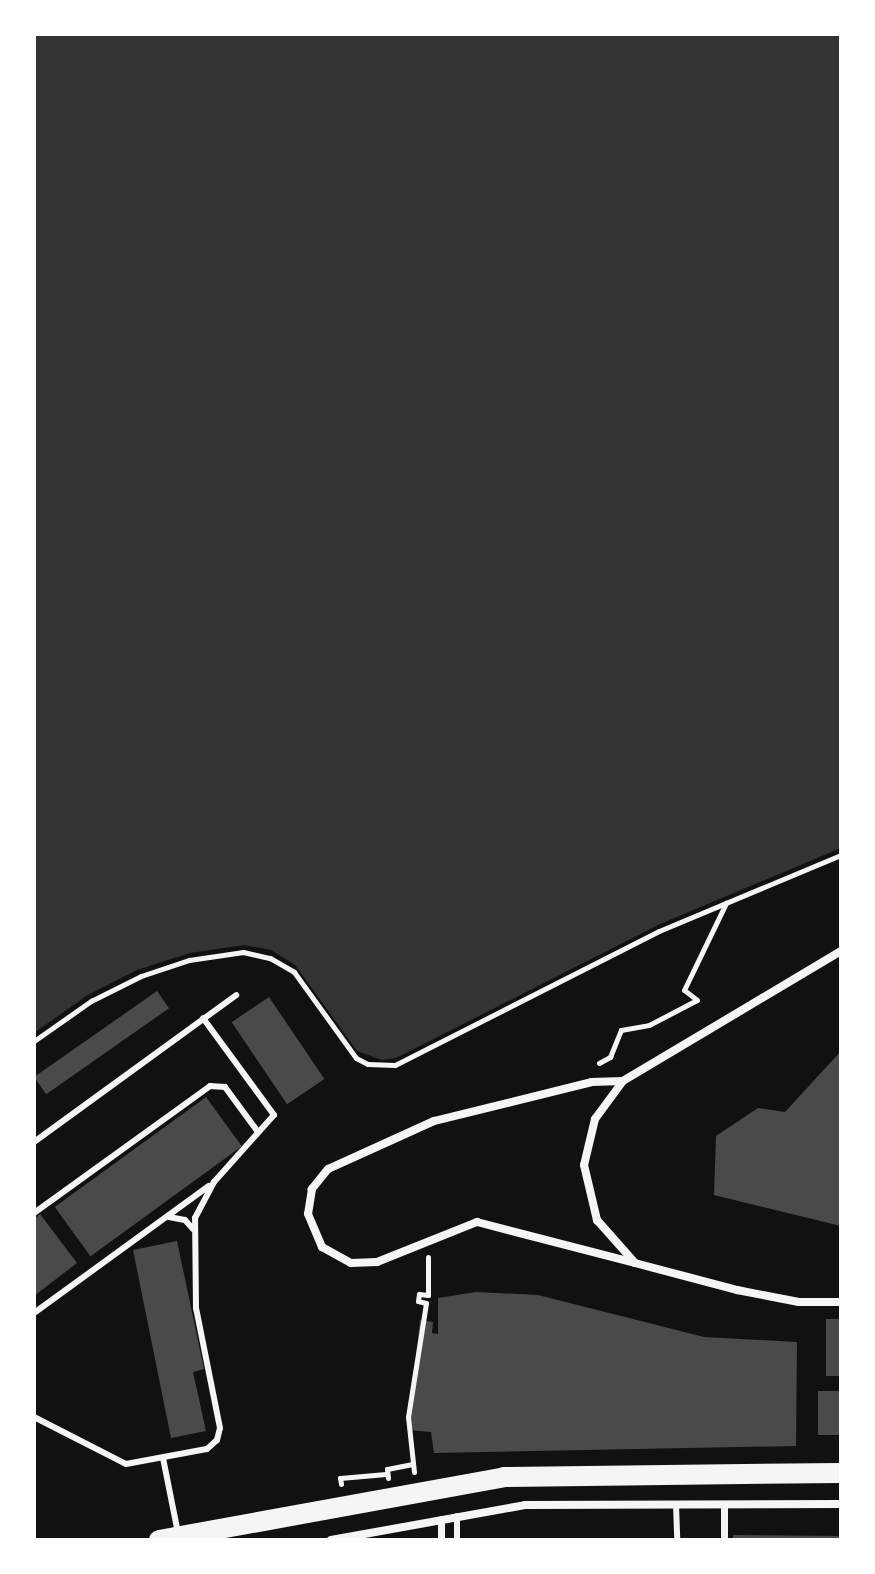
<!DOCTYPE html>
<style>
body{margin:0}
#map{position:relative;width:875px;height:1574px;overflow:hidden;background:#111;font-family:Mulish,sans-serif}
div>[style]{position:absolute}
.water>*{inset:0;background:#333}
.building>*{inset:0;background:#4a4a4a;transform-origin:0 0}
.path>*{height:5px;margin:-2.5px;padding:0 2.5px;transform-origin:2.5px;border-radius:2.5px;background:#f5f5f5}
.service>*{height:6px;margin:-3px;padding:0 3px;transform-origin:3px;border-radius:3px;background:#f5f5f5}
.pedestrian>*{height:7px;margin:-3.5px;padding:0 3.5px;transform-origin:3.5px;border-radius:3.5px;background:#f5f5f5}
.minor>*{height:8px;margin:-4px;padding:0 4px;transform-origin:4px;border-radius:4px;background:#f5f5f5}
.primary>*{height:20px;margin:-10px;padding:0 10px;transform-origin:10px;border-radius:10px;background:#f5f5f5}
span{translate:-50% -50%;white-space:nowrap;text-align:center;line-height:1.15;-webkit-text-stroke:8px #fff;paint-order:stroke}
.frame{position:absolute;inset:0;border:36px solid #fff;pointer-events:none}
</style>
<div id="map">
<div class="water">
<div style="clip-path:polygon(34px 34px,841px 34px,841px 848px,660px 924px,396px 1058px,382px 1060px,357px 1051px,295px 965px,271px 950px,244px 945px,190px 953px,137px 970px,86px 996px,34px 1033px)"></div>
</div>
<div class="building">
<div style="left:157px;top:991px;width:21px;height:150px;rotate:55deg"></div>
<div style="left:269px;top:997px;width:99px;height:45px;rotate:56deg"></div>
<div style="clip-path:polygon(841px 1051px,841px 1226px,714px 1195px,716px 1136px,758px 1108px,785px 1112px)"></div>
<div style="left:206px;top:1097px;width:61px;height:187px;rotate:54deg"></div>
<div style="clip-path:polygon(40px 1214px,77px 1263px,34px 1296px,34px 1219px)"></div>
<div style="clip-path:polygon(177px 1241px,204px 1369px,193px 1372px,206px 1431px,171px 1438px,133px 1250px)"></div>
<div style="clip-path:polygon(476px 1292px,538px 1295px,704px 1337px,797px 1342px,796px 1446px,434px 1453px,431px 1432px,408px 1430px,420px 1320px,433px 1322px,432px 1333px,438px 1334px,438px 1298px)"></div>
<div style="left:826px;top:1319px;width:15px;height:57px"></div>
<div style="left:818px;top:1391px;width:23px;height:44px"></div>
<div style="clip-path:polygon(733px 1535px,841px 1536px,841px 1540px,733px 1540px)"></div>
</div>
<div class="path">
<div style="left:34px;top:1041px;width:70px;rotate:-35.1deg"></div>
<div style="left:91px;top:1001px;width:56px;rotate:-26.6deg"></div>
<div style="left:141px;top:976px;width:51px;rotate:-18.4deg"></div>
<div style="left:189px;top:960px;width:55px;rotate:-8.4deg"></div>
<div style="left:243px;top:952px;width:28px;rotate:13deg"></div>
<div style="left:270px;top:958px;width:28px;rotate:30deg"></div>
<div style="left:294px;top:972px;width:106px;rotate:54.2deg"></div>
<div style="left:356px;top:1058px;width:13px;rotate:27deg"></div>
<div style="left:368px;top:1064px;width:27px;rotate:2deg"></div>
<div style="left:395px;top:1065px;width:296px;rotate:-26.9deg"></div>
<div style="left:659px;top:931px;width:197px;rotate:-22.7deg"></div>
<div style="left:599px;top:1063px;width:13px;rotate:-29deg"></div>
<div style="left:610px;top:1057px;width:29px;rotate:-68deg"></div>
<div style="left:621px;top:1030px;width:28px;rotate:-10deg"></div>
<div style="left:649px;top:1025px;width:54px;rotate:-27.5deg"></div>
<div style="left:697px;top:1000px;width:16px;rotate:-142deg"></div>
<div style="left:684px;top:990px;width:97px;rotate:-64.2deg"></div>
<div style="left:414px;top:1472px;width:55px;rotate:-96.2deg"></div>
<div style="left:408px;top:1417px;width:115px;rotate:-81deg"></div>
<div style="left:426px;top:1303px;width:8px;rotate:-166deg"></div>
<div style="left:418px;top:1301px;width:7px;rotate:-82deg"></div>
<div style="left:419px;top:1294px;width:9px;rotate:6deg"></div>
<div style="left:428px;top:1295px;width:38px;rotate:-90deg"></div>
<div style="left:388px;top:1478px;width:9px;rotate:-96deg"></div>
<div style="left:387px;top:1469px;width:26px;rotate:-11deg"></div>
<div style="left:341px;top:1484px;width:6px;rotate:-99deg"></div>
<div style="left:340px;top:1478px;width:46px;rotate:-5deg"></div>
</div>
<div class="service">
<div style="left:34px;top:1142px;width:250px;rotate:-36deg"></div>
<div style="left:34px;top:1213px;width:217px;rotate:-35.8deg"></div>
<div style="left:210px;top:1086px;width:15px;rotate:4deg"></div>
<div style="left:225px;top:1087px;width:56px;rotate:53.7deg"></div>
<div style="left:169px;top:1217px;width:16px;rotate:11deg"></div>
<div style="left:185px;top:1220px;width:12px;rotate:48deg"></div>
<div style="left:34px;top:1313px;width:216px;rotate:-36deg"></div>
<div style="left:34px;top:1417px;width:103px;rotate:27.1deg"></div>
<div style="left:126px;top:1464px;width:82px;rotate:-10.5deg"></div>
<div style="left:207px;top:1449px;width:13px;rotate:-42deg"></div>
<div style="left:217px;top:1440px;width:12px;rotate:-76deg"></div>
<div style="left:220px;top:1428px;width:122px;rotate:-101.3deg"></div>
<div style="left:196px;top:1308px;width:90px;rotate:-90.6deg"></div>
<div style="left:195px;top:1218px;width:41px;rotate:-62.2deg"></div>
<div style="left:214px;top:1182px;width:90px;rotate:-48.2deg"></div>
<div style="left:274px;top:1115px;width:120px;rotate:-126.2deg"></div>
<div style="left:163px;top:1458px;width:76px;rotate:78.7deg"></div>
<div style="left:676px;top:1504px;width:36px;rotate:88deg"></div>
<div style="left:457px;top:1516px;width:24px;rotate:90deg"></div>
</div>
<div class="pedestrian">
<div style="left:724px;top:1504px;width:36px;rotate:90deg"></div>
<div style="left:441px;top:1519px;width:21px;rotate:90deg"></div>
</div>
<div class="minor">
<div style="left:841px;top:951px;width:254px;rotate:149.2deg"></div>
<div style="left:623px;top:1081px;width:47px;rotate:126.4deg"></div>
<div style="left:595px;top:1119px;width:47px;rotate:103.4deg"></div>
<div style="left:584px;top:1165px;width:57px;rotate:76.7deg"></div>
<div style="left:597px;top:1220px;width:57px;rotate:48.5deg"></div>
<div style="left:635px;top:1263px;width:106px;rotate:14.8deg"></div>
<div style="left:737px;top:1290px;width:63px;rotate:11deg"></div>
<div style="left:799px;top:1302px;width:42px"></div>
<div style="left:623px;top:1081px;width:31px;rotate:178deg"></div>
<div style="left:592px;top:1082px;width:163px;rotate:166.1deg"></div>
<div style="left:434px;top:1121px;width:116px;rotate:155.6deg"></div>
<div style="left:328px;top:1169px;width:26px;rotate:129deg"></div>
<div style="left:312px;top:1189px;width:25px;rotate:99deg"></div>
<div style="left:308px;top:1214px;width:36px;rotate:67deg"></div>
<div style="left:322px;top:1247px;width:33px;rotate:29deg"></div>
<div style="left:351px;top:1263px;width:26px;rotate:-2deg"></div>
<div style="left:377px;top:1262px;width:108px;rotate:-21.8deg"></div>
<div style="left:477px;top:1222px;width:163px;rotate:14.5deg"></div>
<div style="left:331px;top:1540px;width:197px;rotate:-10.2deg"></div>
<div style="left:525px;top:1505px;width:316px;rotate:-0.2deg"></div>
</div>
<div class="primary">
<div style="left:159px;top:1540px;width:351px;rotate:-10.3deg"></div>
<div style="left:504px;top:1477px;width:337px;rotate:-0.7deg"></div>
</div>
<div class="frame"></div>
</div>
